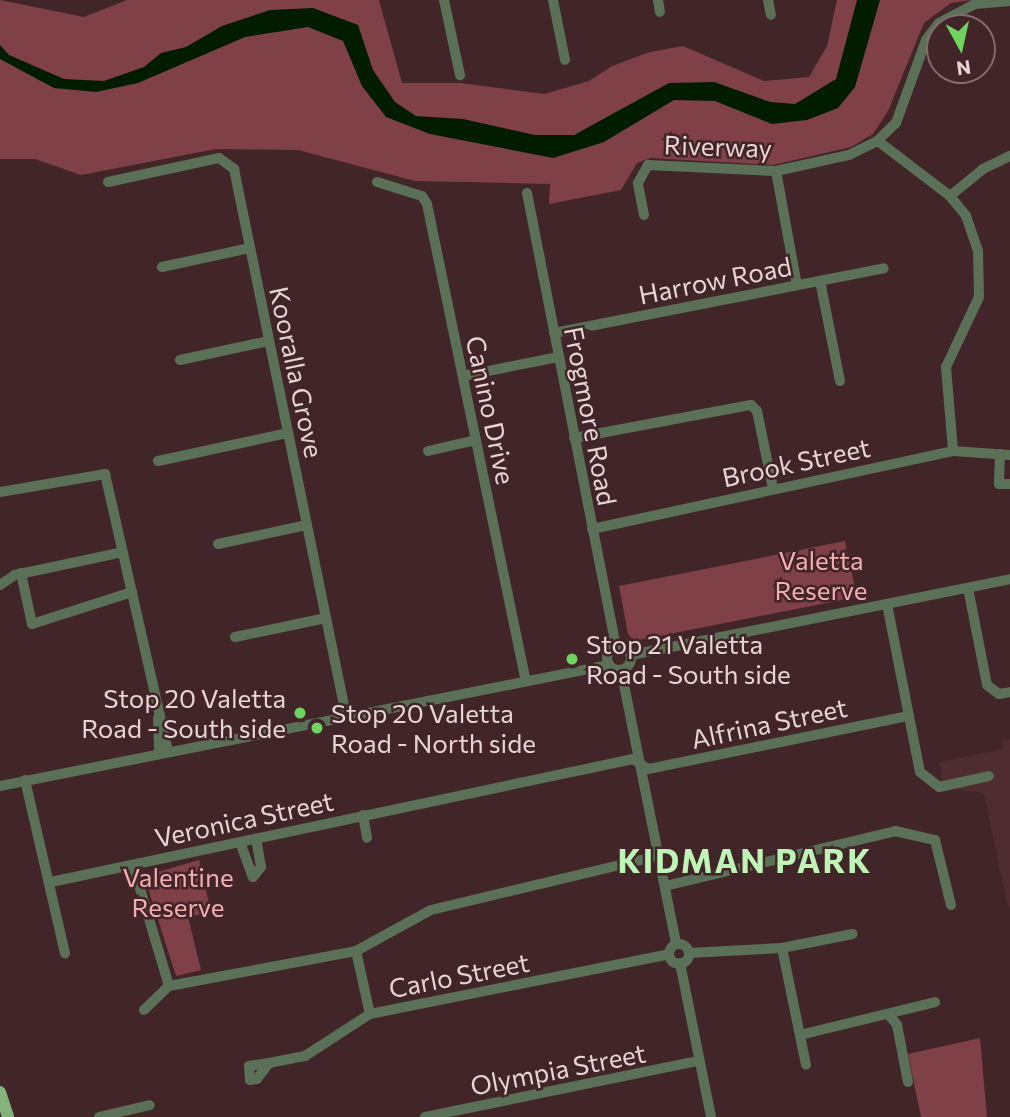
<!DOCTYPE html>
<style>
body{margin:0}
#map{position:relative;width:1010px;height:1117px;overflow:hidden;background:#412528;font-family:Commissioner,sans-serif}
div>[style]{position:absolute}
.built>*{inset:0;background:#4f2c30}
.green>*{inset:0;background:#7f4048}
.water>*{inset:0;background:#021c00}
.minor>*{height:10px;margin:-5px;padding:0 5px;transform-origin:5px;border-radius:5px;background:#5b7157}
.minor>.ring{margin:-5px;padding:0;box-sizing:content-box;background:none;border:10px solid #5b7157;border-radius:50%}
.major>*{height:12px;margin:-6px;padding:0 6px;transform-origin:6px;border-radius:6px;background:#85b37d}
.dots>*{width:19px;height:19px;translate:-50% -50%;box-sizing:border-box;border:4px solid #412528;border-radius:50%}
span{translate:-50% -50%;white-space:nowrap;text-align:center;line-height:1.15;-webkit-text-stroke:5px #412528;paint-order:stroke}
.street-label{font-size:26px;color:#e7d4d5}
.park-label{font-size:26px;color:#f4adb3}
.poi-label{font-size:26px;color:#e7d4d5}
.left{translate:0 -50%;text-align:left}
.right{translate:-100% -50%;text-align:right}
.district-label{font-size:33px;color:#bef4b5;font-weight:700;letter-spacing:2px}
.north{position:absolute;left:926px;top:14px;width:70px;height:70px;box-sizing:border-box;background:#412528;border:2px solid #836b6d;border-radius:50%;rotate:172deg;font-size:19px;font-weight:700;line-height:28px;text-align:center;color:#e7d4d5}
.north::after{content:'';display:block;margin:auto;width:24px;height:32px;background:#6fd35f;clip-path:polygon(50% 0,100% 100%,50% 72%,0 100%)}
</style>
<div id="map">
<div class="built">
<div style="clip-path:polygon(1010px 739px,1010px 907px,1008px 908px,984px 793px,944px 788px,939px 762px,1003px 749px,1001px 741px)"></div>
</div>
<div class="green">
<div style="clip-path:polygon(0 0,84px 17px,127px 0,379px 0,402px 83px,460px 83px,544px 94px,589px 81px,612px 66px,650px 52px,683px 46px,764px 81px,809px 77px,827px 46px,837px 0,971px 0,951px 3px,924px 23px,888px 111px,873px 134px,851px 147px,773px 165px,650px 158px,637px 163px,621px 190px,549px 204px,550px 184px,415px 181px,298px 150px,216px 149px,81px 175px,35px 159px,0 159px)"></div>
<div style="clip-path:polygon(845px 541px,857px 597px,634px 641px,628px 634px,619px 586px)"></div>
<div style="clip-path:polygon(199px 860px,211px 912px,188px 917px,201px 970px,176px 976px,144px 876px)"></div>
<div style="clip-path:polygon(980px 1038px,987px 1117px,921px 1117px,908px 1054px)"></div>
</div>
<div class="water">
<div style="clip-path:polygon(857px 0,880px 0,855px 87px,838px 108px,807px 120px,772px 124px,715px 101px,674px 100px,604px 142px,553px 158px,430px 134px,386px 117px,362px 86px,343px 41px,308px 27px,245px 37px,138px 83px,96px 92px,54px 88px,0 59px,0 45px,9px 55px,64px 79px,104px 81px,144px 67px,161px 53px,186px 47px,222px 26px,270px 10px,313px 8px,358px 25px,373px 70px,395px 102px,416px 116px,463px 119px,535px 135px,574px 135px,669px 83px,714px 82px,770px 102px,795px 104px,836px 79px)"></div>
</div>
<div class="minor">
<div style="left:444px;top:0;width:77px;rotate:78deg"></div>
<div style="left:553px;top:0;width:61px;rotate:78.7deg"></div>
<div style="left:658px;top:0;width:12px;rotate:81deg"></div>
<div style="left:768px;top:0;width:15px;rotate:79deg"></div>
<div style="left:878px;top:141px;width:91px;rotate:37.4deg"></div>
<div style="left:950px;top:196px;width:26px;rotate:51deg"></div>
<div style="left:966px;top:216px;width:36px;rotate:71deg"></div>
<div style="left:978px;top:250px;width:47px;rotate:88.8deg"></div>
<div style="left:979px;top:297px;width:77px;rotate:115.2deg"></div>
<div style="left:946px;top:367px;width:84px;rotate:85.2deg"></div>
<div style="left:776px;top:171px;width:116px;rotate:79.6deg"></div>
<div style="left:108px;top:182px;width:114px;rotate:-12.2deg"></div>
<div style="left:219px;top:158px;width:19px;rotate:36deg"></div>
<div style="left:234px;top:169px;width:557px;rotate:78.41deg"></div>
<div style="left:377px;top:182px;width:47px;rotate:17.3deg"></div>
<div style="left:422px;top:196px;width:9px;rotate:58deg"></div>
<div style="left:427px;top:204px;width:485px;rotate:78.3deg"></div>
<div style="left:527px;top:193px;width:462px;rotate:78.9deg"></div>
<div style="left:950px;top:196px;width:43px;rotate:-39.3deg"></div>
<div style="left:983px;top:169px;width:30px;rotate:-26deg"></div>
<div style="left:644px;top:215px;width:33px;rotate:-101deg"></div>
<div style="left:638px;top:183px;width:21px;rotate:-61deg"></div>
<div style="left:648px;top:165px;width:128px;rotate:2.7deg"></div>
<div style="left:776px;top:171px;width:75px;rotate:-12.4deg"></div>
<div style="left:849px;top:155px;width:30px;rotate:-26deg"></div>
<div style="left:876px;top:142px;width:28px;rotate:-44deg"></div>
<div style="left:896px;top:123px;width:88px;rotate:-70.1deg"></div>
<div style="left:926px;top:40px;width:21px;rotate:-53deg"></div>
<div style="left:939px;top:23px;width:41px;rotate:-27.8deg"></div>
<div style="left:975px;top:4px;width:35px;rotate:-5deg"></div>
<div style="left:162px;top:267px;width:90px;rotate:-12.2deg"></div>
<div style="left:820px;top:281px;width:102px;rotate:78.7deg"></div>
<div style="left:554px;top:333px;width:336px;rotate:-11.1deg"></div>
<div style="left:180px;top:360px;width:91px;rotate:-12.1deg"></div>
<div style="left:463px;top:376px;width:97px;rotate:-11.3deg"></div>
<div style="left:574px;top:438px;width:180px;rotate:-10.6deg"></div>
<div style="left:751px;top:405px;width:8px;rotate:45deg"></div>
<div style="left:757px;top:411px;width:79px;rotate:78.3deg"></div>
<div style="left:428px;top:451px;width:49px;rotate:-12.9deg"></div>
<div style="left:1000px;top:454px;width:30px;rotate:92deg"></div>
<div style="left:999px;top:484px;width:11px"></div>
<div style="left:158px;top:461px;width:133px;rotate:-12.2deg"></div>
<div style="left:0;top:492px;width:107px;rotate:-9.7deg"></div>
<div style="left:105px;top:474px;width:284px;rotate:77.2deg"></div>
<div style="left:592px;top:529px;width:369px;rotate:-12.2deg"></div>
<div style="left:953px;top:451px;width:57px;rotate:4deg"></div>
<div style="left:218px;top:544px;width:91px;rotate:-12.1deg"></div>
<div style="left:21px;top:573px;width:52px;rotate:77.8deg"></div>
<div style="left:32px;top:624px;width:105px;rotate:-17.7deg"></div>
<div style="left:0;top:585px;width:18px;rotate:-34deg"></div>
<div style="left:15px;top:575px;width:110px;rotate:-12deg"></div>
<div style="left:968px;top:588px;width:99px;rotate:78.9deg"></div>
<div style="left:987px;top:685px;width:15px;rotate:37deg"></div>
<div style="left:999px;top:694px;width:11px;rotate:-10deg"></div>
<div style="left:887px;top:604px;width:171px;rotate:78.9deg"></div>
<div style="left:920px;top:772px;width:24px;rotate:38deg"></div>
<div style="left:939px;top:787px;width:51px;rotate:-12.4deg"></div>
<div style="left:235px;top:637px;width:93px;rotate:-11.8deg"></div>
<div class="ring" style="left:607px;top:646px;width:14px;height:14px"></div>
<div style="left:631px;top:655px;width:387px;rotate:-11.3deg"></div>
<div style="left:621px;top:670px;width:279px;rotate:78.6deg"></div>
<div style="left:158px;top:718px;width:34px;rotate:88deg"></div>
<div style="left:25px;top:780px;width:178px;rotate:77deg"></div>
<div style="left:0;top:786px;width:621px;rotate:-11.24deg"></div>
<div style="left:363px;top:815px;width:23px;rotate:80deg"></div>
<div style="left:240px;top:842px;width:37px;rotate:70deg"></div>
<div style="left:253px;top:877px;width:13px;rotate:-51deg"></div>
<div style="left:261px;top:867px;width:29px;rotate:-100deg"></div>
<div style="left:133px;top:865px;width:126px;rotate:73.4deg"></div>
<div style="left:51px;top:882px;width:595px;rotate:-11.93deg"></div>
<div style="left:633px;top:759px;width:18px;rotate:34deg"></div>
<div style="left:648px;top:769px;width:266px;rotate:-11.5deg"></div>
<div style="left:665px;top:886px;width:236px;rotate:-13.4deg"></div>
<div style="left:895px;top:831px;width:41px;rotate:12.7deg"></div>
<div style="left:935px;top:840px;width:67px;rotate:76.2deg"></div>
<div class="ring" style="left:669px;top:944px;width:10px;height:10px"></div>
<div style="left:782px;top:948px;width:119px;rotate:78.4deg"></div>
<div style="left:356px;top:951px;width:65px;rotate:77.5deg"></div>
<div style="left:689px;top:953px;width:93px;rotate:-3.1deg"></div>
<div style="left:782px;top:948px;width:72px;rotate:-11.2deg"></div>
<div style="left:680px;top:963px;width:157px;rotate:78.6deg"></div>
<div style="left:144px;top:1010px;width:35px;rotate:-44deg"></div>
<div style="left:169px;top:986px;width:190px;rotate:-10.6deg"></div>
<div style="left:356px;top:951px;width:85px;rotate:-28.7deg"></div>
<div style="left:431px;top:910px;width:233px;rotate:-13.4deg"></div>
<div style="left:889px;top:1015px;width:13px;rotate:51deg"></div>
<div style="left:897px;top:1025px;width:58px;rotate:79.1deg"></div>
<div style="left:800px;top:1035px;width:139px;rotate:-13.7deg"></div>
<div style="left:269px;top:1063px;width:37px;rotate:-11deg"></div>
<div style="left:305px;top:1056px;width:77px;rotate:-32.9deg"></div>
<div style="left:370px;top:1014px;width:305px;rotate:-11.3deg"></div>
<div style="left:269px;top:1063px;width:20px;rotate:127deg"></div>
<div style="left:257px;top:1079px;width:7px;rotate:172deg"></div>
<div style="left:250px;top:1080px;width:14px;rotate:-94deg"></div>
<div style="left:249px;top:1066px;width:20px;rotate:-9deg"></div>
<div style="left:99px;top:1117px;width:52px;rotate:-13.2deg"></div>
<div style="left:425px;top:1117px;width:280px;rotate:-11.6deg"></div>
</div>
<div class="major">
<div style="left:0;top:1092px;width:26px;rotate:72deg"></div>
</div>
<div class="dots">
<div style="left:572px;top:659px;background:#6fd35f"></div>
<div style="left:300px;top:713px;background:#6fd35f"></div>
<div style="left:317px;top:728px;background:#6fd35f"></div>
</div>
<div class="street-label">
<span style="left:718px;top:146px;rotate:2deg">Riverway</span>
<span style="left:715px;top:280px;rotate:-11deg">Harrow Road</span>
<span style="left:297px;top:372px;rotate:78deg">Kooralla Grove</span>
<span style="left:491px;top:410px;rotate:78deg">Canino Drive</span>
<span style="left:591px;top:416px;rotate:79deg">Frogmore Road</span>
<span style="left:796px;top:462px;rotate:-12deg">Brook Street</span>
<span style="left:769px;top:723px;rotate:-12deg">Alfrina Street</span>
<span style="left:244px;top:819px;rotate:-12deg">Veronica Street</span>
<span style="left:459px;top:975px;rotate:-11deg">Carlo Street</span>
<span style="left:558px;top:1069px;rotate:-11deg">Olympia Street</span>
</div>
<div class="park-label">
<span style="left:821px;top:575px">Valetta<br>Reserve</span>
<span style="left:178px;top:892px">Valentine<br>Reserve</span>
</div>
<div class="poi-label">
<span class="left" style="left:586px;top:659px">Stop 21 Valetta<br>Road - South side</span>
<span class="right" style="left:286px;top:713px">Stop 20 Valetta<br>Road - South side</span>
<span class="left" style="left:331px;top:728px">Stop 20 Valetta<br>Road - North side</span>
</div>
<div class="district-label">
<span style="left:745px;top:860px">KIDMAN PARK</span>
</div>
<div class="north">N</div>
</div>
